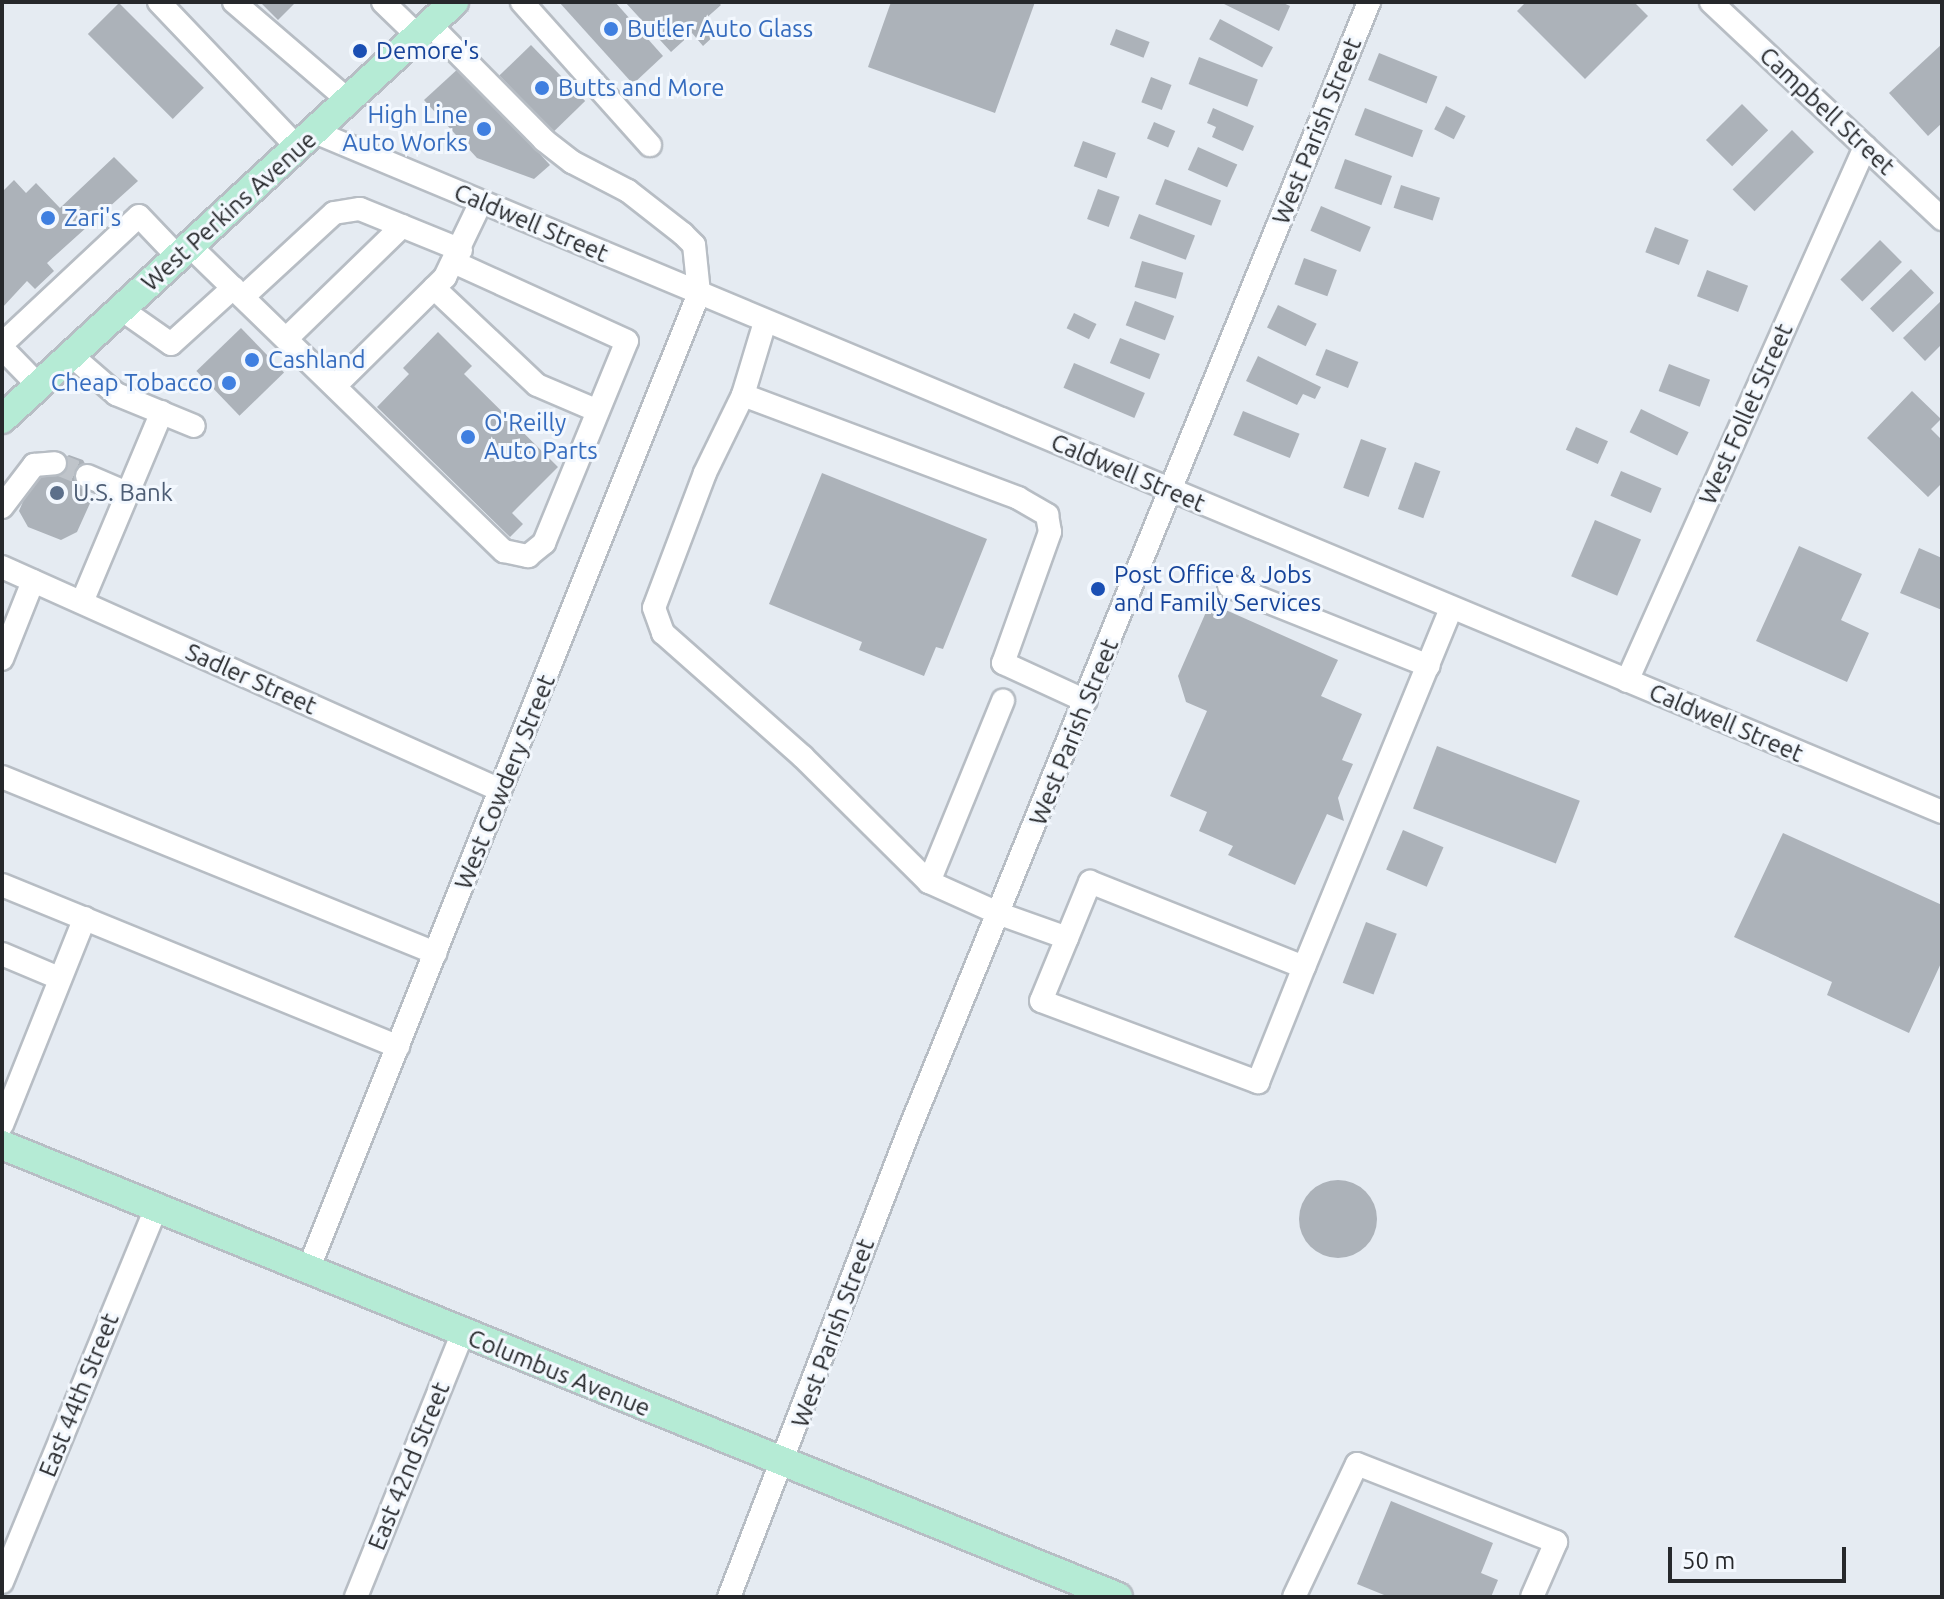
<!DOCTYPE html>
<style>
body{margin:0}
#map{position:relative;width:1944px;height:1599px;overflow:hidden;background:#e5ebf2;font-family:Ubuntu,sans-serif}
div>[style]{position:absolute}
.building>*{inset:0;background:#acb2b9;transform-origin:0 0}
.round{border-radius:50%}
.minor-tunnel>*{height:22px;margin-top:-11px;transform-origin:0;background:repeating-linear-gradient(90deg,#bfc4ca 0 22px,transparent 0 33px)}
.roads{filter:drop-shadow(2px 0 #b7bdc4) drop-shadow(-2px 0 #b7bdc4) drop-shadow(0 2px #b7bdc4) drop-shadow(0 -2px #b7bdc4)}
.minor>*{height:22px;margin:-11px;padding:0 11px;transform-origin:11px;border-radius:11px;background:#fff}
.major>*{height:28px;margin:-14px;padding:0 14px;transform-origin:14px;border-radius:14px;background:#b5ebd5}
.dots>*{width:22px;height:22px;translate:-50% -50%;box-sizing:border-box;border:4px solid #f3f8fe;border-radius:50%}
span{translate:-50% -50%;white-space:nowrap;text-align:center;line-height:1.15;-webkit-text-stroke:6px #f3f8fe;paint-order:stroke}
.shop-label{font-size:24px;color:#366cbe}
.left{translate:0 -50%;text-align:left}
.right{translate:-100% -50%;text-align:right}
.transit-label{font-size:24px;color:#164399}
.street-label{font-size:24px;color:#26282b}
.service-label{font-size:24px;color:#4e5e75}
.frame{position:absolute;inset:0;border:4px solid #26282b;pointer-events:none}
.scale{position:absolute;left:1668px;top:1547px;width:178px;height:36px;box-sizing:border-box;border:4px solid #26282b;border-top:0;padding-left:10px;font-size:24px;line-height:28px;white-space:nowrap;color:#26282b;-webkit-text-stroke:6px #f3f8fe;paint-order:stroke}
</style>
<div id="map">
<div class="building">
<div style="clip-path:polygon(260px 2px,296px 2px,278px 20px)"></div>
<div style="clip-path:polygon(559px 2px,615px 2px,663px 56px,633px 84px)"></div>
<div style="clip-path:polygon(625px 2px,718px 2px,721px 5px,704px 20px,716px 34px,703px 46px,692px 33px,671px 52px)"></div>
<div style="clip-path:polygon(891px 2px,1035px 2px,995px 113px,868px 67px)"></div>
<div style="clip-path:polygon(1220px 2px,1281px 2px,1290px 6px,1279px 31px)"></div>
<div style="clip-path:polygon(1526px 2px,1634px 2px,1648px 16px,1585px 79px,1517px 11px)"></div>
<div style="left:119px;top:3px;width:120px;height:44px;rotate:45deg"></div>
<div style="left:1220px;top:19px;width:60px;height:23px;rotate:28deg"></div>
<div style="left:1116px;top:29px;width:36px;height:17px;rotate:21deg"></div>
<div style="clip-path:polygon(1942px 44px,1942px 123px,1928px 136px,1889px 93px)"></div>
<div style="left:531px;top:45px;width:78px;height:44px;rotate:46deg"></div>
<div style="left:1379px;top:53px;width:63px;height:29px;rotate:22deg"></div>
<div style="left:1199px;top:57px;width:63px;height:29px;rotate:21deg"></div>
<div style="clip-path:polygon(460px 67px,550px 165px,534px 179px,477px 158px,424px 100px)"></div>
<div style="left:1151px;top:77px;width:22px;height:27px;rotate:21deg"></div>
<div style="left:1742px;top:104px;width:37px;height:51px;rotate:45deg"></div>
<div style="left:1446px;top:106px;width:22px;height:26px;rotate:27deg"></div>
<div style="clip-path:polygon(1213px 108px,1254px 126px,1243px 151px,1212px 137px,1216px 127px,1207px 123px)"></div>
<div style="left:1365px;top:108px;width:62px;height:29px;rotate:21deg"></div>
<div style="left:1154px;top:122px;width:23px;height:18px;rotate:23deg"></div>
<div style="left:1792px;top:130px;width:31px;height:84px;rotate:45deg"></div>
<div style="left:1083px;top:141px;width:35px;height:27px;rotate:20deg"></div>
<div style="left:1198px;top:147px;width:43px;height:25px;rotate:24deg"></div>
<div style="clip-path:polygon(114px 157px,138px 181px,47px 263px,54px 271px,35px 289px,27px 281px,2px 308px,2px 192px,14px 180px,26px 193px,36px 183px,60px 208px)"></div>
<div style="left:1345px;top:159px;width:50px;height:31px;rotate:20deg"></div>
<div style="left:1165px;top:179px;width:60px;height:27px;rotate:21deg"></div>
<div style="left:1401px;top:185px;width:41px;height:24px;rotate:18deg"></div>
<div style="left:1098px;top:189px;width:23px;height:32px;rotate:20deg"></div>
<div style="left:1321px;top:206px;width:54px;height:27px;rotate:23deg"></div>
<div style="left:1139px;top:214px;width:60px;height:26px;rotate:21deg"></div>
<div style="left:1655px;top:227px;width:36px;height:27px;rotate:21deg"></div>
<div style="left:1880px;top:240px;width:31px;height:56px;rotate:45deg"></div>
<div style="left:1304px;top:258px;width:35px;height:28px;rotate:20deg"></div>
<div style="left:1142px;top:261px;width:43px;height:27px;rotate:16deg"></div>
<div style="left:1911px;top:269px;width:33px;height:57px;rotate:46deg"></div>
<div style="left:1707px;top:270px;width:44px;height:28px;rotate:21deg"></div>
<div style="clip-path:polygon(1942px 300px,1942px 344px,1925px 361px,1903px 338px)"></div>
<div style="left:1135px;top:301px;width:42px;height:26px;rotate:21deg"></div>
<div style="left:1278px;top:305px;width:43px;height:25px;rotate:26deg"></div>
<div style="left:1074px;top:313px;width:25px;height:17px;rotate:26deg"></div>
<div style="left:241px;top:328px;width:62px;height:62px;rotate:46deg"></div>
<div style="clip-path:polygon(438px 332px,472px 366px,464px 374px,558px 467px,512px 513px,523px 524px,510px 537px,377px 407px,409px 374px,403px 368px)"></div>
<div style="left:1120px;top:338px;width:43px;height:27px;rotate:22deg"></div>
<div style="left:1326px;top:349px;width:35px;height:28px;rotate:22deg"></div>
<div style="clip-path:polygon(1258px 356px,1321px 387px,1315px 399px,1303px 394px,1297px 405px,1246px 381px)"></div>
<div style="left:1074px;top:363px;width:77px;height:27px;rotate:23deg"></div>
<div style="left:1669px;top:364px;width:44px;height:29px;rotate:21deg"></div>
<div style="clip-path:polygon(1912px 391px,1941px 419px,1931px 429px,1942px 440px,1942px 483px,1928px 497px,1867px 438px)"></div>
<div style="left:1641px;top:409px;width:53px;height:26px;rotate:26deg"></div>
<div style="left:1243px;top:411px;width:61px;height:26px;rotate:22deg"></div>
<div style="left:1576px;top:427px;width:35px;height:25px;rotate:24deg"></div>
<div style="left:1361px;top:439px;width:27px;height:52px;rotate:20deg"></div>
<div style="clip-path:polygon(69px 455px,83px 460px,89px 471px,83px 485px,91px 501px,77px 532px,61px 540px,28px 527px,19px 511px,33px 478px)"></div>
<div style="left:1415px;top:462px;width:27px;height:50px;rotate:20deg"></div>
<div style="left:1621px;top:471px;width:44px;height:27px;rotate:23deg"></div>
<div style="clip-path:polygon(822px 473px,987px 539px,943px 649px,936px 647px,924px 676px,859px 650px,862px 642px,769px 604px)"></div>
<div style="left:1595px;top:520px;width:50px;height:61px;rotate:23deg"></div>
<div style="clip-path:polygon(1799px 546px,1862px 574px,1841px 620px,1869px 633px,1847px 682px,1756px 641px)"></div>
<div style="clip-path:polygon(1919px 548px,1942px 558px,1942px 610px,1900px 593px)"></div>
<div style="clip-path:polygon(1210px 603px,1338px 660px,1321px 696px,1362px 714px,1342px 760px,1353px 764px,1338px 798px,1344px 821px,1327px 814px,1295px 885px,1228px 855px,1233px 846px,1199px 831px,1207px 812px,1170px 796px,1207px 711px,1186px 702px,1178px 676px)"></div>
<div style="left:1437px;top:746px;width:153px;height:67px;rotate:21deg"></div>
<div style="left:1403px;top:830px;width:44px;height:43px;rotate:23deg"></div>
<div style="clip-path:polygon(1783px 833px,1942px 905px,1942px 961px,1909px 1033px,1827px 995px,1832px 982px,1734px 937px)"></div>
<div style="left:1366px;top:922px;width:33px;height:65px;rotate:21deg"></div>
<div class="round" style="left:1299px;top:1180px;width:78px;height:78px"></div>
<div style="clip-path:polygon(1391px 1501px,1493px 1543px,1481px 1573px,1498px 1580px,1491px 1597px,1389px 1597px,1357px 1584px)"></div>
</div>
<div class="minor-tunnel">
<div style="left:55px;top:463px;width:35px;rotate:22deg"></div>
</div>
<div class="roads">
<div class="minor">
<div style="left:159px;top:2px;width:202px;rotate:46.4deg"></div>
<div style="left:234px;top:2px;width:152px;rotate:40.7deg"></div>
<div style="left:383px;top:2px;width:49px;rotate:44.2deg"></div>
<div style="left:522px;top:2px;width:192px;rotate:48.2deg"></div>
<div style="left:1711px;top:2px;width:317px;rotate:43.2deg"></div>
<div style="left:315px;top:132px;width:1763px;rotate:22.68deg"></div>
<div style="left:190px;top:246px;width:438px;rotate:44.2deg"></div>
<div style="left:504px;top:551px;width:25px;rotate:12deg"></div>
<div style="left:528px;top:556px;width:21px;rotate:-39deg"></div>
<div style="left:544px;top:543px;width:218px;rotate:-67.7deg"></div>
<div style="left:627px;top:341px;width:190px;rotate:-155.5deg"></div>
<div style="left:434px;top:288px;width:141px;rotate:43.3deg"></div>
<div style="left:537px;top:385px;width:66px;rotate:23.1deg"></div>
<div style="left:243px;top:297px;width:124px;rotate:-42.7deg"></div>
<div style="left:334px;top:213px;width:26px;rotate:-9deg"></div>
<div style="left:360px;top:209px;width:109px;rotate:22.1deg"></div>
<div style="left:121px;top:309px;width:61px;rotate:35deg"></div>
<div style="left:171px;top:344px;width:84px;rotate:-42.1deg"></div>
<div style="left:765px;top:322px;width:76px;rotate:106.8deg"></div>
<div style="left:743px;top:395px;width:87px;rotate:116deg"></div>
<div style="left:705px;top:473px;width:144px;rotate:110.7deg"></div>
<div style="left:654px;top:608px;width:27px;rotate:70deg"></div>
<div style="left:663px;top:633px;width:187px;rotate:41.5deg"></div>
<div style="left:803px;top:757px;width:177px;rotate:44.8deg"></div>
<div style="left:929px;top:882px;width:78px;rotate:24.3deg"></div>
<div style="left:1000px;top:914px;width:71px;rotate:19.7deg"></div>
<div style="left:1067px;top:938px;width:61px;rotate:-67.7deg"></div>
<div style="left:1090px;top:882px;width:230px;rotate:21.7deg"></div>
<div style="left:1304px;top:967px;width:388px;rotate:-67.7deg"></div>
<div style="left:286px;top:339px;width:162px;rotate:-44.2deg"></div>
<div style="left:2px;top:344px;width:187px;rotate:-43.1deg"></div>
<div style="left:139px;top:216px;width:57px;rotate:46.4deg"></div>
<div style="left:2px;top:348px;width:52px;rotate:45.8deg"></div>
<div style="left:71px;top:355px;width:60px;rotate:40.9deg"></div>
<div style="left:116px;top:394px;width:84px;rotate:22.3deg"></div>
<div style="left:335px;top:386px;width:155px;rotate:-44.7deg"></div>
<div style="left:445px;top:277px;width:83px;rotate:-64.4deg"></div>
<div style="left:743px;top:395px;width:294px;rotate:20.5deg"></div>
<div style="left:1018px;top:498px;width:34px;rotate:30deg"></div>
<div style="left:1047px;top:515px;width:17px;rotate:80deg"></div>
<div style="left:1050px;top:532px;width:139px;rotate:109.7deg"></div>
<div style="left:1003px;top:663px;width:91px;rotate:24.6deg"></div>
<div style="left:87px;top:476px;width:43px;rotate:23deg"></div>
<div style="left:2px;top:507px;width:53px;rotate:-52.7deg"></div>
<div style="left:34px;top:465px;width:21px;rotate:-5deg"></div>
<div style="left:2px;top:567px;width:546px;rotate:24.12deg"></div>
<div style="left:1229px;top:586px;width:215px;rotate:21.8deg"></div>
<div style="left:82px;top:602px;width:206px;rotate:-67.2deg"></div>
<div style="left:2px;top:659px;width:84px;rotate:-68.3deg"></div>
<div style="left:1627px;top:681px;width:585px;rotate:-65.98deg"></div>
<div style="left:2px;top:777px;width:468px;rotate:22.1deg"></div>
<div style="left:929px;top:882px;width:196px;rotate:-67.8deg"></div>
<div style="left:2px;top:885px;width:428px;rotate:22.2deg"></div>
<div style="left:1067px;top:938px;width:68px;rotate:112.4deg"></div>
<div style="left:1041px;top:1001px;width:232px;rotate:20.5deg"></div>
<div style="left:1258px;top:1082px;width:124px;rotate:-68.2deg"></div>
<div style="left:2px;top:954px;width:62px;rotate:22.8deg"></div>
<div style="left:2px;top:1125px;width:223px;rotate:-68.2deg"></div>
<div style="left:308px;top:1270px;width:1052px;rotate:-68.19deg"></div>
<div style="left:699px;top:293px;width:48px;rotate:-95.9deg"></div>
<div style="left:694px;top:245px;width:16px;rotate:-135deg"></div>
<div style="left:683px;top:234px;width:70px;rotate:-142deg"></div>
<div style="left:628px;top:191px;width:63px;rotate:-152.6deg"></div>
<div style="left:572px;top:162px;width:36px;rotate:-142deg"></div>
<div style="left:544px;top:140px;width:162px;rotate:-134.7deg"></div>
<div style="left:2px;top:1582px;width:404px;rotate:-67.6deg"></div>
<div style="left:356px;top:1597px;width:283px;rotate:-68deg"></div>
<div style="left:729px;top:1597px;width:497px;rotate:-68.9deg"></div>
<div style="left:908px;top:1133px;width:1221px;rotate:-67.82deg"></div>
<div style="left:1294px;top:1597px;width:147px;rotate:-64.7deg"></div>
<div style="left:1357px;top:1464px;width:214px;rotate:21.4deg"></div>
<div style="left:1556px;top:1542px;width:60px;rotate:113.6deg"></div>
</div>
<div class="major">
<div style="left:2px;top:419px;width:615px;rotate:-42.69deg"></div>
<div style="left:2px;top:1145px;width:1204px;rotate:22.05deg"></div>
</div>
</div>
<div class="dots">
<div style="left:611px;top:29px;background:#3f7fe0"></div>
<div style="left:360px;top:51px;background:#1a4fb4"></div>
<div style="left:542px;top:88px;background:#3f7fe0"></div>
<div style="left:484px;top:129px;background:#3f7fe0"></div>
<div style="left:48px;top:218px;background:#3f7fe0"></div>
<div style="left:252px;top:360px;background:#3f7fe0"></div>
<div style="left:229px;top:383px;background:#3f7fe0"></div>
<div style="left:468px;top:437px;background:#3f7fe0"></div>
<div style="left:57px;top:493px;background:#5c6f8a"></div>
<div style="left:1098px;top:589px;background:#1a4fb4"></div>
</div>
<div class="shop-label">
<span class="left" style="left:627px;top:29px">Butler Auto Glass</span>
<span class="left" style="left:558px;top:88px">Butts and More</span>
<span class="right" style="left:468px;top:129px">High Line<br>Auto Works</span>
<span class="left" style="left:64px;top:218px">Zari's</span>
<span class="left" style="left:268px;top:360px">Cashland</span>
<span class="right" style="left:213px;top:383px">Cheap Tobacco</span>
<span class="left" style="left:484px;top:437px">O'Reilly<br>Auto Parts</span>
</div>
<div class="transit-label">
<span class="left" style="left:376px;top:51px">Demore's</span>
<span class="left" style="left:1114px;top:589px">Post Office &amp; Jobs<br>and Family Services</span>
</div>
<div class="street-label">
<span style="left:1827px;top:111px;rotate:43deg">Campbell Street</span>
<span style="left:1317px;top:131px;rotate:-68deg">West Parish Street</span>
<span style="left:229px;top:211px;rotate:-42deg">West Perkins Avenue</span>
<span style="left:531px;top:223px;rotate:23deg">Caldwell Street</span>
<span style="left:1746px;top:414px;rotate:-66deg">West Follet Street</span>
<span style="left:1128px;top:473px;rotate:23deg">Caldwell Street</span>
<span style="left:251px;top:679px;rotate:24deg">Sadler Street</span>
<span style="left:1726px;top:723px;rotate:23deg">Caldwell Street</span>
<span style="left:1074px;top:732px;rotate:-68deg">West Parish Street</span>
<span style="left:505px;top:782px;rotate:-68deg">West Cowdery Street</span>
<span style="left:833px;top:1333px;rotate:-70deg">West Parish Street</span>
<span style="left:559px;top:1373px;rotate:22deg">Columbus Avenue</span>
<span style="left:79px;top:1395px;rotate:-68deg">East 44th Street</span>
<span style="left:409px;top:1466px;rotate:-68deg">East 42nd Street</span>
</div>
<div class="service-label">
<span class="left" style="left:73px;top:493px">U.S. Bank</span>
</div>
<div class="frame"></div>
<div class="scale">50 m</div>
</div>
